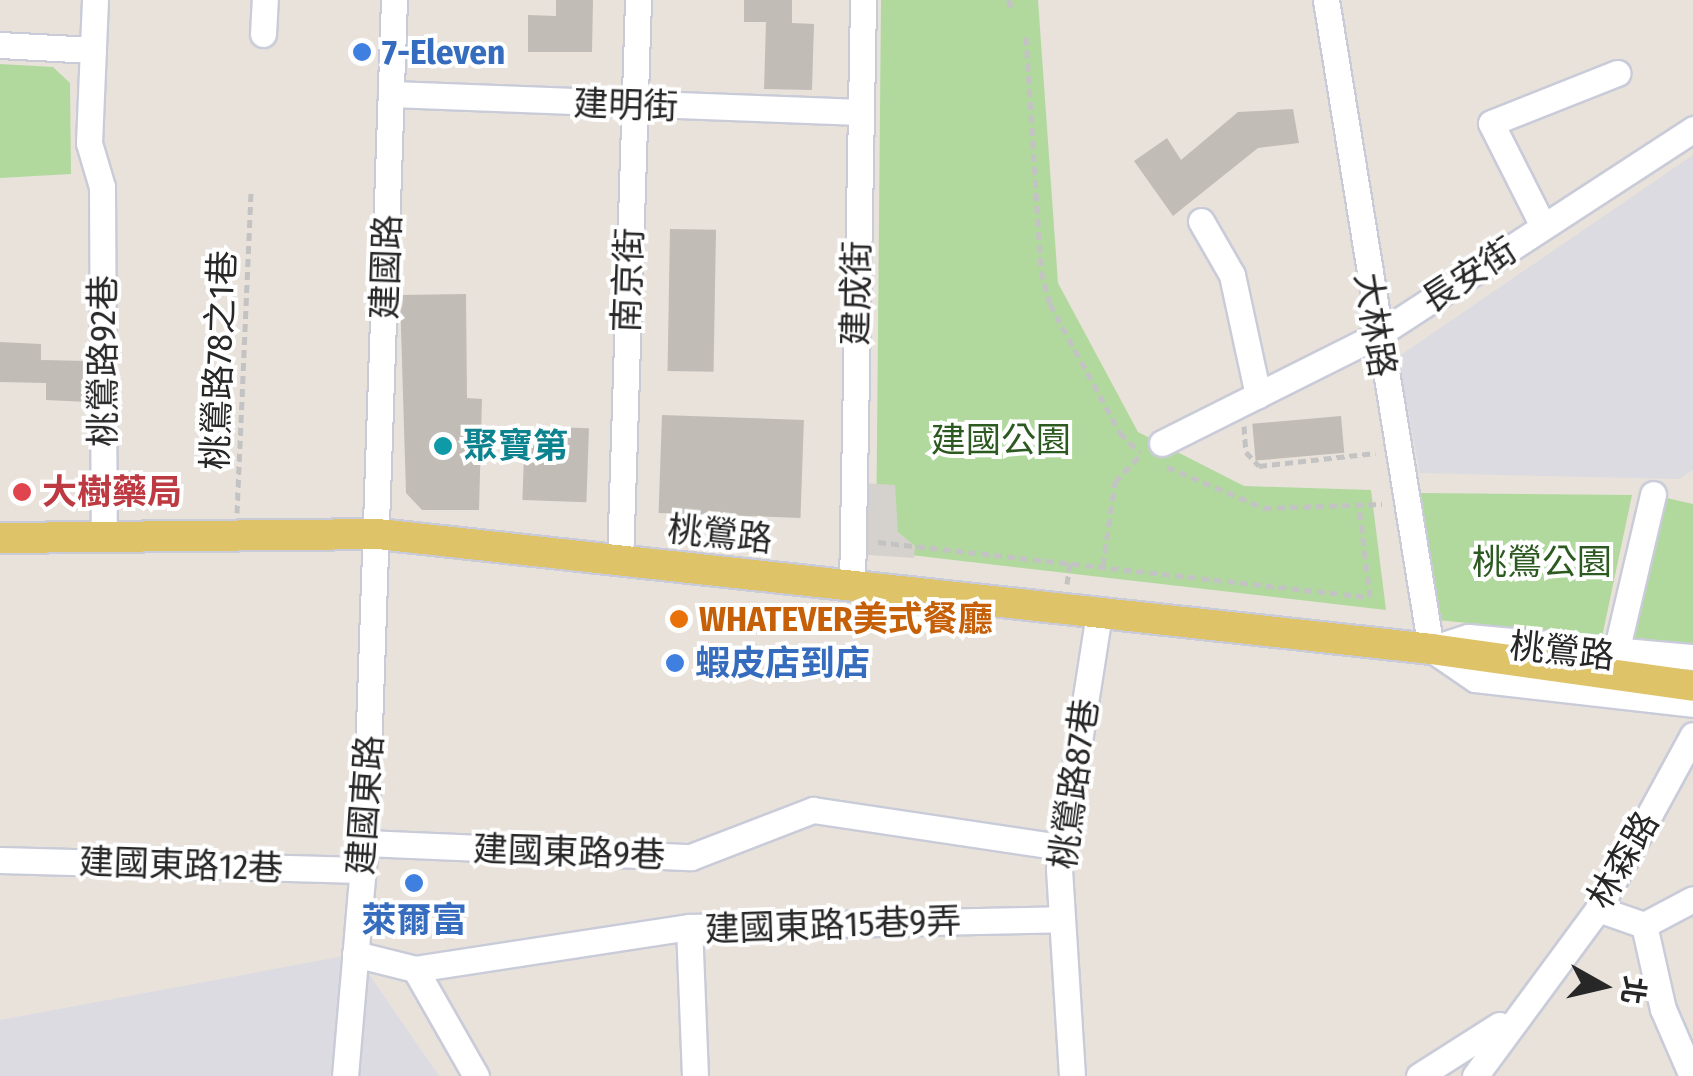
<!DOCTYPE html>
<meta charset="utf-8">
<style>
body{margin:0}
#map{position:relative;width:1693px;height:1076px;overflow:hidden;background:#e8e2db;font-family:"Fira Sans Condensed","Noto Sans TC",sans-serif}
div>[style]{position:absolute}
.industrial>*{inset:0;background:#dcdbe1}
.green>*{inset:0;background:#b1d99d}
.plaza>*{inset:0;background:#d5d2cd}
.building>*{inset:0;background:#c1bcb6;transform-origin:0 0}
.path>*{height:5px;margin-top:-2.5px;transform-origin:0;background:repeating-linear-gradient(90deg,#c3c3c3 0 8px,transparent 0 13px)}
.roads{filter:drop-shadow(2px 0 #c9ccd8) drop-shadow(-2px 0 #c9ccd8) drop-shadow(0 2px #c9ccd8) drop-shadow(0 -2px #c9ccd8)}
.minor>*{height:25px;margin:-12.5px;padding:0 12.5px;transform-origin:12.5px;border-radius:12.5px;background:#fff}
.major>*{height:30px;margin:-15px;padding:0 15px;transform-origin:15px;border-radius:15px;background:#dec369}
.dots>*{width:28px;height:28px;translate:-50% -50%;box-sizing:border-box;border:5px solid #fff;border-radius:50%}
span{translate:-50% -50%;white-space:nowrap;text-align:center;line-height:1.15;-webkit-text-stroke:8px #fff;paint-order:stroke}
.shop-label{font-size:35px;color:#366cbe;font-weight:700}
.left{translate:0 -50%;text-align:left}
.street-label{font-size:35px;color:#272727}
.park-label{font-size:35px;color:#2d5a21}
.culture-label{font-size:35px;color:#0d838f;font-weight:700}
.health-label{font-size:35px;color:#be3a42;font-weight:700}
.food-label{font-size:35px;color:#c56008;font-weight:700}
.north{position:absolute;left:1553px;top:936px;width:100px;height:100px;-webkit-text-stroke:8px #fff;paint-order:stroke;rotate:98deg;font-size:28px;font-weight:700;line-height:40px;text-align:center;color:#272727}
.north::after{content:'';display:block;margin:auto;width:35px;height:45px;background:#272727;clip-path:polygon(50% 0,100% 100%,50% 72%,0 100%)}
</style>
<div id="map">
<div class="industrial">
<div style="clip-path:polygon(1693px 155px,1693px 470px,1679px 479px,1420px 473px,1398px 357px)"></div>
<div style="clip-path:polygon(355px 954px,439px 1076px,0 1076px,0 1020px)"></div>
</div>
<div class="green">
<div style="clip-path:polygon(881px 0,1038px 0,1058px 283px,1138px 432px,1244px 486px,1371px 490px,1386px 610px,876px 551px)"></div>
<div style="clip-path:polygon(0 64px,53px 67px,70px 83px,71px 174px,0 178px)"></div>
<div style="clip-path:polygon(1419px 493px,1632px 495px,1602px 637px,1438px 620px)"></div>
<div style="clip-path:polygon(1662px 497px,1693px 504px,1693px 645px,1628px 638px)"></div>
</div>
<div class="plaza">
<div style="clip-path:polygon(863px 483px,895px 485px,898px 532px,915px 546px,914px 558px,868px 555px,861px 541px)"></div>
</div>
<div class="building">
<div style="clip-path:polygon(556px 0,593px 0,592px 52px,528px 52px,528px 15px,556px 16px)"></div>
<div style="clip-path:polygon(744px 0,792px 0,792px 23px,814px 24px,812px 90px,764px 89px,766px 22px,744px 22px)"></div>
<div style="clip-path:polygon(1293px 109px,1299px 143px,1258px 148px,1173px 216px,1134px 161px,1167px 138px,1181px 160px,1238px 112px)"></div>
<div style="left:670px;top:229px;width:46px;height:142px;rotate:1deg"></div>
<div style="clip-path:polygon(466px 294px,467px 398px,482px 399px,479px 510px,422px 510px,406px 493px,400px 295px)"></div>
<div style="clip-path:polygon(0 342px,41px 344px,41px 360px,87px 361px,87px 402px,46px 400px,46px 383px,0 382px)"></div>
<div style="left:662px;top:415px;width:142px;height:98px;rotate:2deg"></div>
<div style="left:1341px;top:416px;width:37px;height:89px;rotate:85deg"></div>
<div style="left:525px;top:426px;width:64px;height:74px;rotate:2deg"></div>
</div>
<div class="path">
<div style="left:1008px;top:0;width:9px;rotate:63deg"></div>
<div style="left:1026px;top:37px;width:234px;rotate:86.3deg"></div>
<div style="left:1041px;top:271px;width:34px;rotate:75deg"></div>
<div style="left:1050px;top:304px;width:147px;rotate:61.5deg"></div>
<div style="left:1120px;top:433px;width:28px;rotate:45deg"></div>
<div style="left:1244px;top:426px;width:26px;rotate:86deg"></div>
<div style="left:1246px;top:452px;width:19px;rotate:47deg"></div>
<div style="left:1259px;top:466px;width:117px;rotate:-6.4deg"></div>
<div style="left:1167px;top:467px;width:105px;rotate:22.9deg"></div>
<div style="left:1264px;top:508px;width:118px;rotate:-1.9deg"></div>
<div style="left:237px;top:513px;width:322px;rotate:-87.5deg"></div>
<div style="left:878px;top:542px;width:495px;rotate:6.4deg"></div>
<div style="left:1370px;top:597px;width:92px;rotate:-96.9deg"></div>
<div style="left:1103px;top:565px;width:84px;rotate:-81.8deg"></div>
<div style="left:1115px;top:482px;width:38px;rotate:-47deg"></div>
<div style="left:1067px;top:584px;width:22px;rotate:-82deg"></div>
</div>
<div class="roads">
<div class="minor">
<div style="left:95px;top:0;width:143px;rotate:92.4deg"></div>
<div style="left:89px;top:143px;width:46px;rotate:73.5deg"></div>
<div style="left:102px;top:187px;width:349px;rotate:89.7deg"></div>
<div style="left:1326px;top:0;width:657px;rotate:80.81deg"></div>
<div style="left:263px;top:34px;width:34px;rotate:-87deg"></div>
<div style="left:0;top:45px;width:93px;rotate:3.1deg"></div>
<div style="left:391px;top:94px;width:470px;rotate:2.2deg"></div>
<div style="left:1201px;top:221px;width:62px;rotate:60.1deg"></div>
<div style="left:1232px;top:275px;width:123px;rotate:77.8deg"></div>
<div style="left:1543px;top:226px;width:115px;rotate:-116.8deg"></div>
<div style="left:1491px;top:123px;width:136px;rotate:-21.6deg"></div>
<div style="left:1162px;top:443px;width:239px;rotate:-26.6deg"></div>
<div style="left:1376px;top:336px;width:379px;rotate:-33.1deg"></div>
<div style="left:620px;top:561px;width:561px;rotate:-88.16deg"></div>
<div style="left:852px;top:586px;width:586px;rotate:-88.92deg"></div>
<div style="left:1617px;top:648px;width:158px;rotate:-76.8deg"></div>
<div style="left:1431px;top:649px;width:53px;rotate:34.3deg"></div>
<div style="left:1475px;top:679px;width:219px;rotate:6.5deg"></div>
<div style="left:1431px;top:649px;width:39px;rotate:-18deg"></div>
<div style="left:1468px;top:637px;width:226px;rotate:5.1deg"></div>
<div style="left:365px;top:843px;width:326px;rotate:2.5deg"></div>
<div style="left:691px;top:857px;width:131px;rotate:-21.1deg"></div>
<div style="left:813px;top:810px;width:252px;rotate:8.5deg"></div>
<div style="left:0;top:860px;width:361px;rotate:1.6deg"></div>
<div style="left:1598px;top:909px;width:49px;rotate:19.2deg"></div>
<div style="left:1644px;top:925px;width:86px;rotate:77.3deg"></div>
<div style="left:1663px;top:1009px;width:73px;rotate:66.6deg"></div>
<div style="left:1644px;top:925px;width:55px;rotate:-28deg"></div>
<div style="left:355px;top:954px;width:62px;rotate:14deg"></div>
<div style="left:415px;top:969px;width:123px;rotate:60.3deg"></div>
<div style="left:415px;top:969px;width:277px;rotate:-8.7deg"></div>
<div style="left:345px;top:1076px;width:234px;rotate:-85.1deg"></div>
<div style="left:365px;top:843px;width:843px;rotate:-88.03deg"></div>
<div style="left:695px;top:1076px;width:149px;rotate:-92.3deg"></div>
<div style="left:689px;top:927px;width:373px;rotate:-1.2deg"></div>
<div style="left:1072px;top:1076px;width:207px;rotate:-93.6deg"></div>
<div style="left:1059px;top:869px;width:259px;rotate:-81.1deg"></div>
<div style="left:1419px;top:1076px;width:95px;rotate:-32.5deg"></div>
<div style="left:1475px;top:1076px;width:207px;rotate:-53.6deg"></div>
<div style="left:1598px;top:909px;width:198px;rotate:-61.4deg"></div>
</div>
<div class="major">
<div style="left:0;top:538px;width:378px;rotate:-0.6deg"></div>
<div style="left:378px;top:534px;width:1059px;rotate:6.23deg"></div>
<div style="left:1431px;top:649px;width:265px;rotate:8deg"></div>
</div>
</div>
<div class="dots">
<div style="left:362px;top:52px;background:#3f7fe0"></div>
<div style="left:443px;top:446px;background:#0f9aa8"></div>
<div style="left:22px;top:492px;background:#e0444e"></div>
<div style="left:679px;top:619px;background:#e8710a"></div>
<div style="left:675px;top:663px;background:#3f7fe0"></div>
<div style="left:414px;top:883px;background:#3f7fe0"></div>
</div>
<div class="shop-label">
<span class="left" style="left:382px;top:52px">7-Eleven</span>
<span class="left" style="left:695px;top:663px">蝦皮店到店</span>
<span style="left:414px;top:920px">萊爾富</span>
</div>
<div class="street-label">
<span style="left:626px;top:105px;rotate:2deg">建明街</span>
<span style="left:386px;top:267px;rotate:-88deg">建國路</span>
<span style="left:1469px;top:275px;rotate:-33deg">長安街</span>
<span style="left:628px;top:280px;rotate:-88deg">南京街</span>
<span style="left:856px;top:293px;rotate:-89deg">建成街</span>
<span style="left:1375px;top:325px;rotate:81deg">大林路</span>
<span style="left:219px;top:360px;rotate:-88deg">桃鶯路78之1巷</span>
<span style="left:103px;top:361px;rotate:-90deg">桃鶯路92巷</span>
<span style="left:720px;top:534px;rotate:6deg">桃鶯路</span>
<span style="left:1562px;top:651px;rotate:6deg">桃鶯路</span>
<span style="left:1074px;top:784px;rotate:-82deg">桃鶯路87巷</span>
<span style="left:365px;top:805px;rotate:-86deg">建國東路</span>
<span style="left:569px;top:852px;rotate:2deg">建國東路9巷</span>
<span style="left:1623px;top:860px;rotate:-60deg">林森路</span>
<span style="left:181px;top:865px;rotate:2deg">建國東路12巷</span>
<span style="left:833px;top:925px;rotate:-2deg">建國東路15巷9弄</span>
</div>
<div class="park-label">
<span style="left:1001px;top:440px">建國公園</span>
<span style="left:1542px;top:562px">桃鶯公園</span>
</div>
<div class="culture-label">
<span class="left" style="left:463px;top:446px">聚寶第</span>
</div>
<div class="health-label">
<span class="left" style="left:42px;top:492px">大樹藥局</span>
</div>
<div class="food-label">
<span class="left" style="left:699px;top:619px">WHATEVER美式餐廳</span>
</div>
<div class="north">北</div>
</div>
